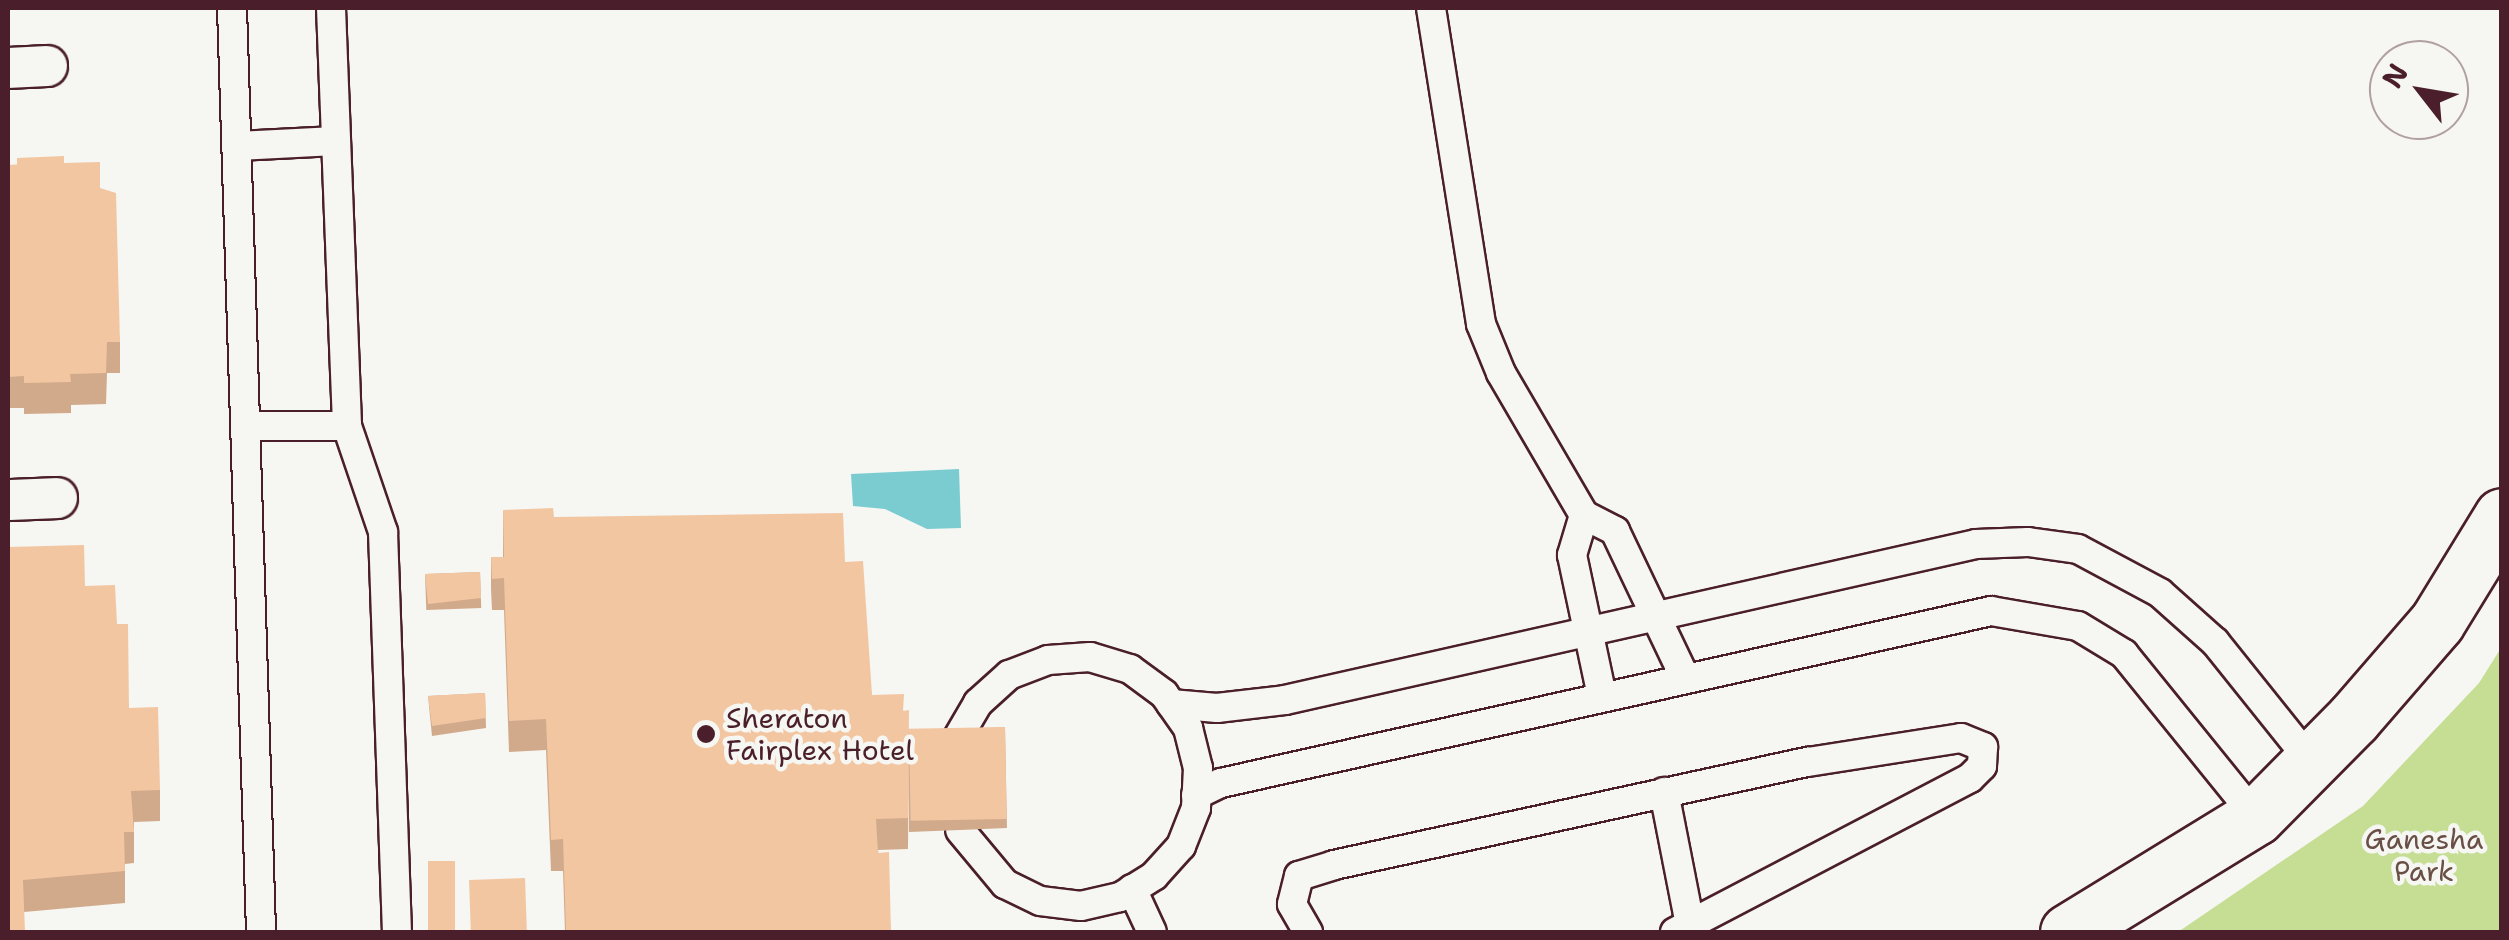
<!DOCTYPE html>
<style>
body{margin:0}
#map{position:relative;width:2509px;height:940px;overflow:hidden;background:#f6f6f2;font-family:"Shantell Sans",sans-serif}
div>[style]{position:absolute}
.green>*{inset:0;background:#c5de94}
.water>*{inset:0;background:#7accd1}
.roads{filter:drop-shadow(2px 0 #4a1f2b) drop-shadow(-2px 0 #4a1f2b) drop-shadow(0 2px #4a1f2b) drop-shadow(0 -2px #4a1f2b)}
.service>*{height:28px;margin:-14px;padding:0 14px;transform-origin:14px;border-radius:14px;background:#f6f6f2}
.pedestrian>*{height:40px;margin:-20px;padding:0 20px;transform-origin:20px;border-radius:20px;background:#f6f6f2}
.secondary>*{height:55px;margin:-27.5px;padding:0 27.5px;transform-origin:27.5px;border-radius:27.5px;background:#f6f6f2}
.wall>*{inset:0;background:#d1aa8b;transform-origin:0 0}
.building>*{inset:0;background:#f3c6a2;transform-origin:0 0}
.dots>*{width:28px;height:28px;translate:-50% -50%;box-sizing:border-box;border:5px solid #f6f6f2;border-radius:50%}
span{translate:-50% -50%;white-space:nowrap;text-align:center;line-height:1.15;-webkit-text-stroke:9px #f6f6f2;paint-order:stroke}
.poi-label{font-size:28px;color:#4a1f2b}
.left{translate:0 -50%;text-align:left}
.park-label{font-size:28px;color:#694f45}
.frame{position:absolute;inset:0;border:10px solid #4a1f2b;pointer-events:none}
.north{position:absolute;left:2369px;top:40px;width:100px;height:100px;box-sizing:border-box;background:#f6f6f2;border:2px solid #b1a0a2;border-radius:50%;rotate:301deg;font-size:28px;font-weight:700;line-height:40px;text-align:center;color:#4a1f2b}
.north::after{content:'';display:block;margin:auto;width:35px;height:45px;background:#4a1f2b;clip-path:polygon(50% 0,100% 100%,50% 72%,0 100%)}
</style>
<div id="map">
<div class="green">
<div style="clip-path:polygon(2501px 648px,2501px 932px,2178px 932px,2363px 806px,2479px 683px)"></div>
</div>
<div class="water">
<div style="clip-path:polygon(959px 469px,961px 528px,927px 529px,885px 509px,853px 506px,851px 474px)"></div>
</div>
<div class="roads">
<div class="service">
<div style="left:232px;top:8px;width:924px;rotate:88.2deg"></div>
<div style="left:331px;top:8px;width:418px;rotate:87.8deg"></div>
<div style="left:347px;top:426px;width:112px;rotate:71.2deg"></div>
<div style="left:383px;top:532px;width:400px;rotate:88deg"></div>
<div style="left:1431px;top:8px;width:320px;rotate:81deg"></div>
<div style="left:1481px;top:324px;width:53px;rotate:67.8deg"></div>
<div style="left:1501px;top:373px;width:164px;rotate:59.7deg"></div>
<div style="left:1584px;top:515px;width:35px;rotate:27deg"></div>
<div style="left:1615px;top:531px;width:163px;rotate:64.5deg"></div>
<div style="left:237px;top:146px;width:99px;rotate:-2.9deg"></div>
<div style="left:246px;top:426px;width:101px"></div>
<div style="left:1584px;top:515px;width:42px;rotate:106.7deg"></div>
<div style="left:1572px;top:555px;width:144px;rotate:78deg"></div>
<div style="left:1171px;top:704px;width:46px;rotate:5deg"></div>
<div style="left:1217px;top:708px;width:68px;rotate:-6.7deg"></div>
<div style="left:1285px;top:700px;width:708px;rotate:-12.72deg"></div>
<div style="left:1976px;top:544px;width:52px;rotate:-2.2deg"></div>
<div style="left:2028px;top:542px;width:50px;rotate:8deg"></div>
<div style="left:2078px;top:549px;width:93px;rotate:28.2deg"></div>
<div style="left:2160px;top:593px;width:74px;rotate:41.7deg"></div>
<div style="left:2215px;top:642px;width:154px;rotate:51.3deg"></div>
<div style="left:957px;top:739px;width:42px;rotate:-59.7deg"></div>
<div style="left:978px;top:703px;width:42px;rotate:-42.1deg"></div>
<div style="left:1009px;top:675px;width:42px;rotate:-21deg"></div>
<div style="left:1048px;top:660px;width:42px;rotate:-4.1deg"></div>
<div style="left:1090px;top:657px;width:42px;rotate:16.7deg"></div>
<div style="left:1130px;top:669px;width:42px;rotate:36.3deg"></div>
<div style="left:1164px;top:694px;width:42px;rotate:54.8deg"></div>
<div style="left:1188px;top:728px;width:41px;rotate:76deg"></div>
<div style="left:1198px;top:768px;width:40px;rotate:92.9deg"></div>
<div style="left:1196px;top:808px;width:41px;rotate:111.5deg"></div>
<div style="left:1181px;top:846px;width:40px;rotate:132deg"></div>
<div style="left:1154px;top:876px;width:40px;rotate:148deg"></div>
<div style="left:1120px;top:897px;width:40px;rotate:167deg"></div>
<div style="left:1081px;top:906px;width:41px;rotate:-173deg"></div>
<div style="left:1040px;top:901px;width:39px;rotate:-154deg"></div>
<div style="left:1005px;top:884px;width:70px;rotate:-129.8deg"></div>
<div style="left:1664px;top:792px;width:135px;rotate:78.9deg"></div>
<div style="left:1196px;top:795px;width:28px;rotate:-26deg"></div>
<div style="left:1221px;top:783px;width:789px;rotate:-12.59deg"></div>
<div style="left:1991px;top:611px;width:88px;rotate:9.8deg"></div>
<div style="left:2078px;top:626px;width:54px;rotate:31.3deg"></div>
<div style="left:2124px;top:654px;width:210px;rotate:51deg"></div>
<div style="left:1132px;top:889px;width:47px;rotate:65.1deg"></div>
<div style="left:1308px;top:932px;width:32px;rotate:-120deg"></div>
<div style="left:1292px;top:904px;width:29px;rotate:-76deg"></div>
<div style="left:1299px;top:876px;width:37px;rotate:-17deg"></div>
<div style="left:1334px;top:865px;width:485px;rotate:-12.3deg"></div>
<div style="left:1808px;top:762px;width:155px;rotate:-8.9deg"></div>
<div style="left:1961px;top:738px;width:24px;rotate:22deg"></div>
<div style="left:1983px;top:747px;width:19px;rotate:93deg"></div>
<div style="left:1982px;top:766px;width:17px;rotate:135deg"></div>
<div style="left:1970px;top:778px;width:333px;rotate:152.4deg"></div>
</div>
<div class="pedestrian">
<div style="left:8px;top:68px;width:39px;rotate:-3deg"></div>
<div style="left:8px;top:500px;width:49px;rotate:-2.3deg"></div>
</div>
<div class="secondary">
<div style="left:2068px;top:932px;width:220px;rotate:-31.5deg"></div>
<div style="left:2256px;top:817px;width:138px;rotate:-45.3deg"></div>
<div style="left:2353px;top:719px;width:128px;rotate:-49.1deg"></div>
<div style="left:2437px;top:622px;width:124px;rotate:-58.5deg"></div>
</div>
</div>
<div class="wall">
<div style="clip-path:polygon(64px 163px,100px 188px,120px 342px,120px 373px,107px 373px,106px 404px,71px 405px,71px 413px,24px 414px,24px 408px,8px 408px,8px 165px)"></div>
<div style="clip-path:polygon(503px 510px,845px 562px,872px 695px,904px 711px,909px 732px,1005px 727px,1007px 828px,909px 832px,909px 742px,908px 849px,878px 850px,891px 932px,565px 932px,563px 871px,551px 871px,546px 750px,509px 752px,504px 610px,492px 610px,491px 589px,491px 557px,503px 557px)"></div>
<div style="left:480px;top:572px;width:36px;height:55px;rotate:88deg"></div>
<div style="clip-path:polygon(85px 586px,117px 624px,129px 708px,160px 790px,160px 821px,134px 822px,134px 863px,125px 864px,125px 903px,24px 912px,8px 932px)"></div>
<div style="clip-path:polygon(485px 693px,486px 728px,432px 736px,428px 696px)"></div>
</div>
<div class="building">
<div style="clip-path:polygon(64px 156px,64px 163px,100px 162px,100px 188px,116px 193px,120px 342px,107px 342px,106px 373px,70px 374px,71px 382px,24px 383px,24px 376px,8px 377px,8px 165px,17px 165px,17px 158px)"></div>
<div style="clip-path:polygon(553px 508px,554px 517px,843px 513px,845px 562px,863px 561px,872px 695px,904px 694px,903px 711px,909px 710px,908px 818px,876px 819px,878px 853px,889px 852px,891px 932px,566px 932px,563px 839px,551px 840px,546px 719px,509px 721px,504px 578px,492px 579px,491px 557px,504px 557px,503px 510px)"></div>
<div style="clip-path:polygon(84px 545px,85px 586px,115px 585px,117px 624px,128px 624px,129px 708px,158px 707px,160px 790px,131px 791px,134px 832px,124px 832px,125px 871px,23px 880px,25px 932px,8px 932px,8px 547px)"></div>
<div style="clip-path:polygon(480px 572px,481px 598px,428px 604px,425px 574px)"></div>
<div style="clip-path:polygon(485px 693px,486px 718px,432px 726px,428px 696px)"></div>
<div style="left:1005px;top:727px;width:92px;height:96px;rotate:89deg"></div>
<div style="left:428px;top:861px;width:27px;height:71px"></div>
<div style="left:525px;top:878px;width:54px;height:56px;rotate:88deg"></div>
</div>
<div class="dots">
<div style="left:706px;top:734px;background:#4a1f2b"></div>
</div>
<div class="poi-label">
<span class="left" style="left:726px;top:734px">Sheraton<br>Fairplex Hotel</span>
</div>
<div class="park-label">
<span style="left:2424px;top:855px">Ganesha<br>Park</span>
</div>
<div class="frame"></div>
<div class="north">N</div>
</div>
